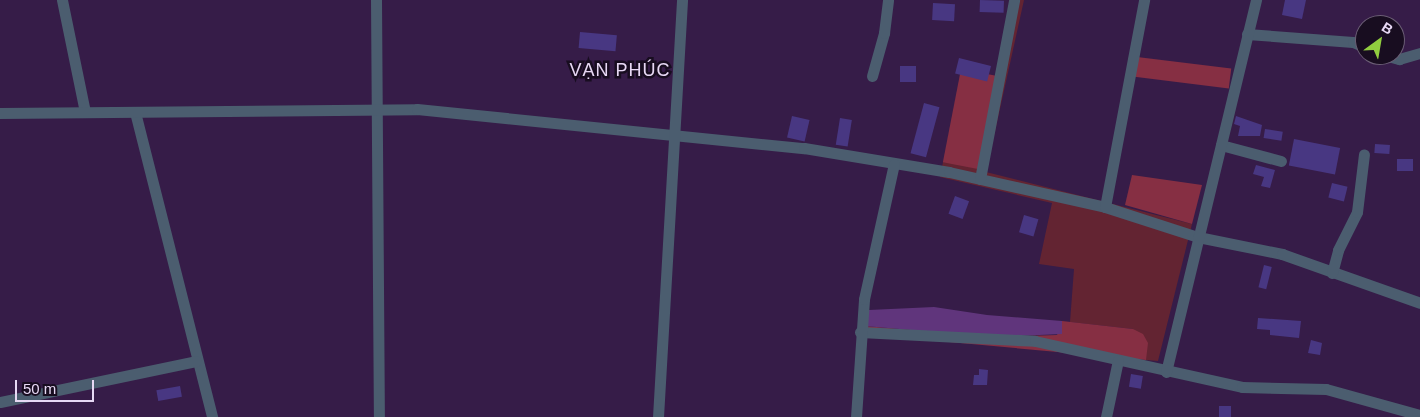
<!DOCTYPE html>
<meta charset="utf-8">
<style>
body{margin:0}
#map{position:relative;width:1420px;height:417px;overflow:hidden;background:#361c48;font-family:Helvetica,sans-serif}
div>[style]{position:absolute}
.green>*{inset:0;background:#632432}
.forest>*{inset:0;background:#862f43;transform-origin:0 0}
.water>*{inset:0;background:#60357c}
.building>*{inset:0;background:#483782;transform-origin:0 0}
.minor>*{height:11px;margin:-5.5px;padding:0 5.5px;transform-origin:5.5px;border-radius:5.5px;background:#4b5d6f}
span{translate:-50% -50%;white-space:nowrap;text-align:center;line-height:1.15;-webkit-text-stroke:5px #180d20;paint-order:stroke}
.quarter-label{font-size:18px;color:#e7d8f4;letter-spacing:1px}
.north{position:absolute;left:1355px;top:15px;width:50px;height:50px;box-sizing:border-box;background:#180d20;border:1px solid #6b5e75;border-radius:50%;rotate:32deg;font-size:14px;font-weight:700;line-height:20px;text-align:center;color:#e7d8f4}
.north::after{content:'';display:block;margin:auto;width:18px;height:22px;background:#91cd3f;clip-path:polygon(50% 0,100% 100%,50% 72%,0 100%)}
.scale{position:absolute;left:15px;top:380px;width:79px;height:22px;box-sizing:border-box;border:2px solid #e7d8f4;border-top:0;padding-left:6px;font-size:15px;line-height:18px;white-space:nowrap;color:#e7d8f4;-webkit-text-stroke:4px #180d20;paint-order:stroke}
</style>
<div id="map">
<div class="green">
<div style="clip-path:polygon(1014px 0,1024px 0,986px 172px,1192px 224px,1158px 361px,1146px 360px,1133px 329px,1070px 322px,1074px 269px,1039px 264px,1052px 203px,940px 177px,943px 162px,980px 166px)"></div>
</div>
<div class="forest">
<div style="left:1129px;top:56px;width:103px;height:20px;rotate:7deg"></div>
<div style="left:961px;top:69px;width:37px;height:95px;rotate:11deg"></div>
<div style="clip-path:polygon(1132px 175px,1202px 185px,1192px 224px,1125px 205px)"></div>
<div style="clip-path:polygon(1062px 321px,1133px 329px,1143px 334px,1148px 343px,1146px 360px,861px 334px,865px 326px,991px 337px,1057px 335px)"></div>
</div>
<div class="water">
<div style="clip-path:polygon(934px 307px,987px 315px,1062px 321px,1062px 334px,991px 337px,865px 326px,869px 310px)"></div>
</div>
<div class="building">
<div style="left:980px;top:0;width:24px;height:12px;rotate:2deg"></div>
<div style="clip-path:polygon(1285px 0,1306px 0,1302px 19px,1282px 15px)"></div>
<div style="left:933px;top:3px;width:22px;height:17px;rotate:3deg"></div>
<div style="left:580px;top:32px;width:37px;height:16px;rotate:5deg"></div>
<div style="left:959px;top:58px;width:33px;height:16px;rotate:14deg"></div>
<div style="left:900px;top:66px;width:16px;height:16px"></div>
<div style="left:924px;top:103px;width:16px;height:52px;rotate:15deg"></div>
<div style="left:792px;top:116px;width:18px;height:22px;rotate:13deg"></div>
<div style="clip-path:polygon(1236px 116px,1262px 125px,1260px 136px,1238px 136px,1240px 126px,1234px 124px)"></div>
<div style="left:840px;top:118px;width:12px;height:27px;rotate:9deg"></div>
<div style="left:1265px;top:129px;width:18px;height:9px;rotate:9deg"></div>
<div style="left:1294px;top:139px;width:47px;height:27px;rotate:11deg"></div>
<div style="left:1375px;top:144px;width:15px;height:9px;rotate:4deg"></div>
<div style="left:1397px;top:159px;width:16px;height:12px"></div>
<div style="clip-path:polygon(1256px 165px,1275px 170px,1270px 188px,1261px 186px,1264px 177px,1253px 174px)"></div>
<div style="left:1332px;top:183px;width:16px;height:15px;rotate:14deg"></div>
<div style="left:955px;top:196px;width:15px;height:19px;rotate:20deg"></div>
<div style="left:1024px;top:215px;width:15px;height:18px;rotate:16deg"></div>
<div style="left:1264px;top:265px;width:8px;height:23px;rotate:14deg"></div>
<div style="clip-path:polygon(1258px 318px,1301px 321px,1299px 338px,1270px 335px,1270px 330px,1257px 329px)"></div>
<div style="clip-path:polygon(1311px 340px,1322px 343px,1320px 355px,1308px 353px)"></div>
<div style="clip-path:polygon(979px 369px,988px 370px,987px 385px,973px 385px,974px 375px,979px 375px)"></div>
<div style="left:1131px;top:374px;width:12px;height:13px;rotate:9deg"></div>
<div style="left:180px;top:386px;width:11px;height:24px;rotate:80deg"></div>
<div style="left:1219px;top:406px;width:12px;height:11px"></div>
</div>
<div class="minor">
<div style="left:62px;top:0;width:114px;rotate:78.4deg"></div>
<div style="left:376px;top:0;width:417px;rotate:89.6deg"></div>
<div style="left:1247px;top:34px;width:106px;rotate:4.3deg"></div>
<div style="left:1353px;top:42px;width:13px;rotate:23deg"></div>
<div style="left:1384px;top:55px;width:16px;rotate:15deg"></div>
<div style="left:1399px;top:59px;width:22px;rotate:-16deg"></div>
<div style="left:872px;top:76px;width:45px;rotate:-74.4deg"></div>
<div style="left:884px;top:33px;width:33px;rotate:-83deg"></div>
<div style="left:135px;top:112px;width:315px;rotate:75.8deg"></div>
<div style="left:0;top:113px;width:417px;rotate:-0.5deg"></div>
<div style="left:417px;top:109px;width:389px;rotate:5.8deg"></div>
<div style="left:804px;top:148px;width:147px;rotate:9.4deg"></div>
<div style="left:949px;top:172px;width:160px;rotate:12.6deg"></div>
<div style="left:1105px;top:207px;width:98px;rotate:17.9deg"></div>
<div style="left:1198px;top:237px;width:86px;rotate:11.4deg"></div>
<div style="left:1282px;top:254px;width:146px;rotate:19.5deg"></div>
<div style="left:1221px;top:145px;width:62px;rotate:14.9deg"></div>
<div style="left:980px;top:179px;width:182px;rotate:-79.2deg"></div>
<div style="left:1105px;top:207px;width:211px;rotate:-79.3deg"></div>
<div style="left:1332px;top:273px;width:24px;rotate:-75deg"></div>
<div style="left:1338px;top:250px;width:42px;rotate:-63.4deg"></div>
<div style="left:1357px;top:212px;width:58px;rotate:-83.1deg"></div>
<div style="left:860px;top:332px;width:175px;rotate:2.9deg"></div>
<div style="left:1035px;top:341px;width:212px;rotate:12.5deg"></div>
<div style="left:1242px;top:387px;width:84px;rotate:1.4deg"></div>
<div style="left:1326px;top:389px;width:98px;rotate:15.5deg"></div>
<div style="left:1166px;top:372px;width:383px;rotate:-76.4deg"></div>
<div style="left:0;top:402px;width:200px;rotate:-11.8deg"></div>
<div style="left:658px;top:417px;width:418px;rotate:-86.7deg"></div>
<div style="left:856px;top:417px;width:118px;rotate:-86.1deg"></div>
<div style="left:864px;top:299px;width:138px;rotate:-77.5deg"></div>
<div style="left:1106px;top:417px;width:58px;rotate:-78.1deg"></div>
</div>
<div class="quarter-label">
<span style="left:620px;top:70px">VẠN PHÚC</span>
</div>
<div class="north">B</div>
<div class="scale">50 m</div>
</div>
